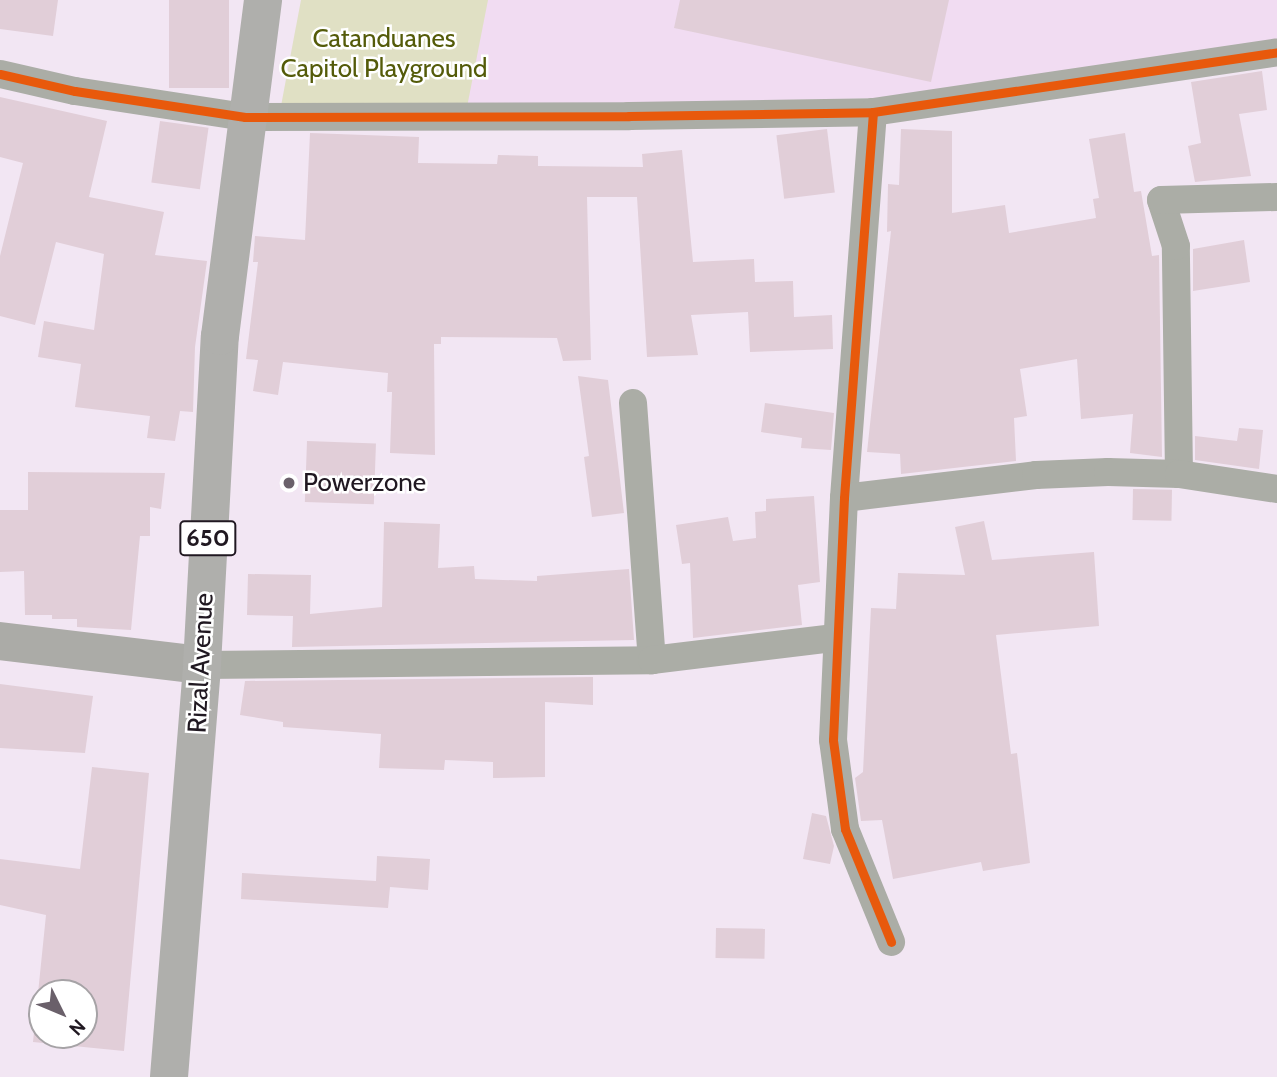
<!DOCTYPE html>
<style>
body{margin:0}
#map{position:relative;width:1277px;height:1077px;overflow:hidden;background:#f2e6f3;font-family:Cabin,sans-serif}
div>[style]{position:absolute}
.built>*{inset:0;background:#f1dcf2}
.green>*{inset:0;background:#e0e0c4}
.building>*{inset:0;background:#e1ced8;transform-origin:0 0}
.street>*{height:28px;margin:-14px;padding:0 14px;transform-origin:14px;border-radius:14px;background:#abada6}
.secondary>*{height:38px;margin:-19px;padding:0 19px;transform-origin:19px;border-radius:19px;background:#ababa7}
.primary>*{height:38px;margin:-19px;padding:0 19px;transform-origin:19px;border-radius:19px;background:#afafac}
.cycleway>*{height:9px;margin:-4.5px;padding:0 4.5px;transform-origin:4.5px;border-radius:4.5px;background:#e8590c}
.dots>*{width:19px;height:19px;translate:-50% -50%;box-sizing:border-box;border:4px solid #fff;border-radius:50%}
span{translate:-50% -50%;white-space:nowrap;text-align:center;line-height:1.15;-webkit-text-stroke:5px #fff;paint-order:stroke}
.shield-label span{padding:2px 5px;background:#fff;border:2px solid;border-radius:5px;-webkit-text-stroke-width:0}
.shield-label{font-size:24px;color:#201821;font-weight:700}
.park-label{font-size:26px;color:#545b09}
.poi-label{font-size:26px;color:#201821}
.left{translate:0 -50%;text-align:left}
.street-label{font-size:26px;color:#201821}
.north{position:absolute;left:28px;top:979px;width:70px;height:70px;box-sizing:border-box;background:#fff;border:2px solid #a6a3a6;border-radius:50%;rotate:133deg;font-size:19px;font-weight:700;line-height:28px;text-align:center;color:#201821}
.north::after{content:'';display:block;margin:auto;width:24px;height:32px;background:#6a606a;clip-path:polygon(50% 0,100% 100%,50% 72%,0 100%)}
</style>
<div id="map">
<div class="built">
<div style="clip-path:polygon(301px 0,1277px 0,1277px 41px,877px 98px,467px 107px)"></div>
</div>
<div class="green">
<div style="clip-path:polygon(301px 0,488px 0,467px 107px,281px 106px)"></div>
</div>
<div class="building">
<div style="clip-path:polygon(0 0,58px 0,53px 36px,0 29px)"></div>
<div style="left:169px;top:0;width:60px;height:88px"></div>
<div style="clip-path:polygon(680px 0,949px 0,931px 82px,674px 28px)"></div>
<div style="clip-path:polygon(1262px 71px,1267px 110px,1239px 114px,1251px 176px,1195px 182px,1188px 146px,1201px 143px,1191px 82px)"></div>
<div style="clip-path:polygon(0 97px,107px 121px,89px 197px,164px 212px,155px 255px,207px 261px,195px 347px,193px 412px,180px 411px,175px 441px,147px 438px,150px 416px,75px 407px,81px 364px,38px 357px,44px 321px,94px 330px,104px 254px,56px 242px,35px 325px,0 316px,0 256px,23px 163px,0 157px)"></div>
<div style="left:160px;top:121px;width:49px;height:62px;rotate:8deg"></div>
<div style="left:827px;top:129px;width:64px;height:51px;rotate:83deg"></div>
<div style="clip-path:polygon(901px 129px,952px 131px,952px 213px,1005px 205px,1009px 233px,1096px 218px,1093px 199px,1099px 198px,1089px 139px,1125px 133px,1134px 192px,1141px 191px,1152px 256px,1159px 255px,1162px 457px,1130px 453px,1133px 414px,1081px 419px,1077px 359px,1020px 369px,1027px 416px,1014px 418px,1016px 461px,901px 474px,900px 454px,867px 452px,891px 231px,887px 232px,888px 184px,899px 185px)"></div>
<div style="clip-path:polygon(310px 133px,419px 137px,418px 163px,497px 164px,498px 155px,538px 156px,538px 166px,643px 167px,642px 154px,682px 150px,693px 262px,754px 259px,755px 282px,793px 281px,794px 317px,832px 315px,833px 349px,750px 352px,748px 312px,691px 315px,698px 355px,647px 357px,637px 197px,587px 197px,591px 360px,563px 361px,557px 338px,441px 337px,441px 344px,434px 344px,435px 455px,390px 453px,392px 392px,387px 392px,388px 373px,283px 362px,278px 395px,253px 391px,258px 360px,246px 359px,258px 262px,253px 262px,255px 236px,305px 240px)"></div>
<div style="clip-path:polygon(1244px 240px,1250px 282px,1193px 291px,1193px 249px)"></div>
<div style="clip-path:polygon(578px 376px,608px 380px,624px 513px,592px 517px,584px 457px,589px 456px)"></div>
<div style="clip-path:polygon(765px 403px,834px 413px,831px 450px,801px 448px,802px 438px,761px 432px)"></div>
<div style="clip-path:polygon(1239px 428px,1263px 430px,1259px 469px,1195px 460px,1195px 436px,1237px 441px)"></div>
<div style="left:307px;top:441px;width:69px;height:61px;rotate:2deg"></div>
<div style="clip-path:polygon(28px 472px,165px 473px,161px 509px,150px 507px,150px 536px,140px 536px,131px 630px,77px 627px,77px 619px,52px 619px,52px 615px,25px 615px,24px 571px,0 572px,0 510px,28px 510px)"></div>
<div style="left:1133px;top:489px;width:39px;height:31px;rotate:1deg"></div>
<div style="clip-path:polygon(814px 496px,820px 582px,798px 585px,802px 625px,693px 638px,690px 563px,682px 564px,676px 525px,728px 517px,733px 541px,756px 538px,755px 512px,766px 511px,766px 499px)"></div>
<div style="clip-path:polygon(984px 521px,992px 560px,1094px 552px,1099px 626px,996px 635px,1011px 754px,1017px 753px,1030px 863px,983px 871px,981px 862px,893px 879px,882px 820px,861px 821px,855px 778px,863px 772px,871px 608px,896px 609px,898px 573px,965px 575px,955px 527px)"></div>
<div style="clip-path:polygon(384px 522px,440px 524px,438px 568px,474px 566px,475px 579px,537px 581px,537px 576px,629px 569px,634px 640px,292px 647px,293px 616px,247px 615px,248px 574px,311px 575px,310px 614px,382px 607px)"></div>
<div style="clip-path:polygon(593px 677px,593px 705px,545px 702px,545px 777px,493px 778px,493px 762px,445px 760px,444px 770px,379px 768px,381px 734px,283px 727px,283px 722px,240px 715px,245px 681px)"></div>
<div style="clip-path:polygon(0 684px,93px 696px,85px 753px,0 748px)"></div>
<div style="clip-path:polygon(evenodd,92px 767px,149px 773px,124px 1051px,33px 1042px,46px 915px,0 905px,0 859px,80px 869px,92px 767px,42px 993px,84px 993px,84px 1035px,42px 1035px,42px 993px)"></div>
<div style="clip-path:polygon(812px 813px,826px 816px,834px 846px,830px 864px,803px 859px)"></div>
<div style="clip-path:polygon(377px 856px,430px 859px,428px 890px,390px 887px,388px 908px,241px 899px,242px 873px,376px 881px)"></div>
<div style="left:716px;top:928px;width:49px;height:30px;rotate:1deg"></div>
</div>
<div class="street">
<div style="left:0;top:74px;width:77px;rotate:12.8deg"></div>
<div style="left:75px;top:91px;width:172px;rotate:8.7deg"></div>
<div style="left:245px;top:117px;width:384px;rotate:-0.1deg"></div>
<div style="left:629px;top:116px;width:244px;rotate:-0.9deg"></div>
<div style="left:873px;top:112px;width:408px;rotate:-8.4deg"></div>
<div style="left:873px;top:112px;width:387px;rotate:94.3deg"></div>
<div style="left:844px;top:498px;width:242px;rotate:92.6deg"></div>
<div style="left:833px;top:740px;width:90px;rotate:82.3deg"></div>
<div style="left:845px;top:829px;width:122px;rotate:67.8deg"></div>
<div style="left:633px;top:403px;width:258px;rotate:85.8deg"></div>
<div style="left:1179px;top:474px;width:228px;rotate:-90.8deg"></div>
<div style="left:1176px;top:246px;width:48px;rotate:-108.1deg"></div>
<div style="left:1161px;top:200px;width:116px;rotate:-1.5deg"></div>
<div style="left:844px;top:498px;width:193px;rotate:-6.8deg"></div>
<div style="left:1036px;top:475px;width:72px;rotate:-2.4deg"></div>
<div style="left:1108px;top:472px;width:71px;rotate:1.6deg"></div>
<div style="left:1179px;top:474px;width:99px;rotate:8.7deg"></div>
<div style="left:202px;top:665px;width:450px;rotate:-0.6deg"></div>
<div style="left:652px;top:660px;width:184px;rotate:-6.9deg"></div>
</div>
<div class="secondary">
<div style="left:0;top:641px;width:203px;rotate:6.8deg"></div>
</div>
<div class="primary">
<div style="left:169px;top:1077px;width:413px;rotate:-85.4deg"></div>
<div style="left:202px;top:665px;width:329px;rotate:-86.9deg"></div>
<div style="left:220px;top:336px;width:339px;rotate:-82.7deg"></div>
</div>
<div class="cycleway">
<div style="left:0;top:74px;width:77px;rotate:12.8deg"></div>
<div style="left:75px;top:91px;width:172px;rotate:8.7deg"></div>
<div style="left:245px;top:117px;width:384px;rotate:-0.1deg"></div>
<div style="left:629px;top:116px;width:244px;rotate:-0.9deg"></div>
<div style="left:873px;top:112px;width:408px;rotate:-8.4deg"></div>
<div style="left:873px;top:112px;width:387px;rotate:94.3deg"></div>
<div style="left:844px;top:498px;width:242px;rotate:92.6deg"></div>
<div style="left:833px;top:740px;width:90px;rotate:82.3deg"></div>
<div style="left:845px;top:829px;width:122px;rotate:67.8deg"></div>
</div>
<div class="dots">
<div style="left:289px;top:483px;background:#6a606a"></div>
</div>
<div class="shield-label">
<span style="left:208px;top:538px">650</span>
</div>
<div class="park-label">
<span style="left:384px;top:54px">Catanduanes<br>Capitol Playground</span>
</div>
<div class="poi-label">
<span class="left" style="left:303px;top:483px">Powerzone</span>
</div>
<div class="street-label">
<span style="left:201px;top:663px;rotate:-87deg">Rizal Avenue</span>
</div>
<div class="north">N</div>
</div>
